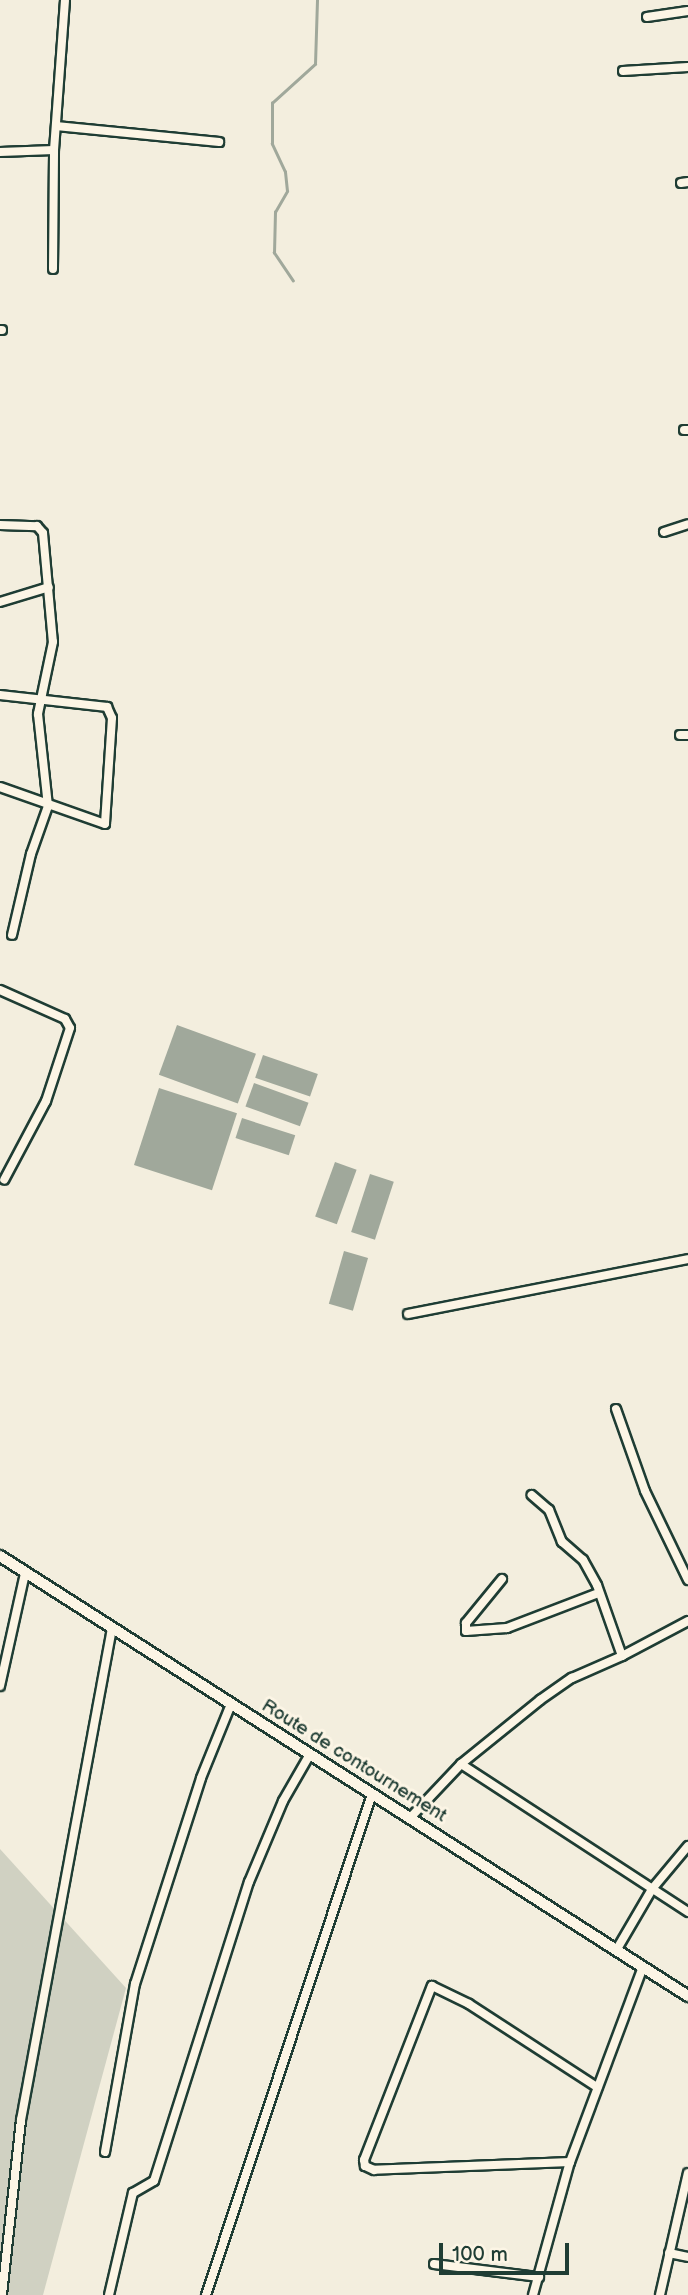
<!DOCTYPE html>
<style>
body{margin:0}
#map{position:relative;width:688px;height:2295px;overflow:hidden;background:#f3eede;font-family:"Balsamiq Sans",sans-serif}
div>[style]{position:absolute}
.green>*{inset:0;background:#d0d1c2}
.water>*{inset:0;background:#a0a89b;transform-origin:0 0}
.stream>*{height:2.5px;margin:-1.25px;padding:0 1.25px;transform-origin:1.25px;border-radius:1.25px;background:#a0a89b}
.roads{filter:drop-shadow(2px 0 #1f3d34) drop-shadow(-2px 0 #1f3d34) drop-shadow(0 2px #1f3d34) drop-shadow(0 -2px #1f3d34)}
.street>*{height:8px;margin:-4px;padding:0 4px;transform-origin:4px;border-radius:4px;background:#fcf5e5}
.secondary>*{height:10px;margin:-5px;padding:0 5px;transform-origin:5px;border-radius:5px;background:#fcf5e5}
span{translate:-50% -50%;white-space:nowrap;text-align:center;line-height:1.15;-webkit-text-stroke:6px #fcf5e5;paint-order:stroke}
.street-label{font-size:19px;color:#1f3d34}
.scale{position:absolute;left:439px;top:2243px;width:130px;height:32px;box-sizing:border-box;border:4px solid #1f3d34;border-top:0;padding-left:9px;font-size:21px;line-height:24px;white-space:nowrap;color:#1f3d34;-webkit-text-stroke:5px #fcf5e5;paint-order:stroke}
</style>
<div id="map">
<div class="green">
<div style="clip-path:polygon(0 1849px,126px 1988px,43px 2295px,0 2295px)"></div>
</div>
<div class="water">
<div style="left:177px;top:1025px;width:84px;height:53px;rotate:20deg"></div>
<div style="left:263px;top:1055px;width:58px;height:24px;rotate:19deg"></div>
<div style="left:254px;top:1083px;width:58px;height:25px;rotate:20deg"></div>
<div style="left:159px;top:1088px;width:82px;height:81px;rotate:18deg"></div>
<div style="left:242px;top:1118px;width:56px;height:21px;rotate:18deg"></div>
<div style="left:335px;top:1162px;width:23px;height:58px;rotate:20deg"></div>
<div style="left:370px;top:1174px;width:25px;height:61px;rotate:18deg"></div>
<div style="left:344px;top:1251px;width:25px;height:55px;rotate:16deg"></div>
</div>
<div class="stream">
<div style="left:293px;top:281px;width:34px;rotate:-124deg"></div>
<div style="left:274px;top:253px;width:41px;rotate:-88.6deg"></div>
<div style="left:275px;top:212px;width:24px;rotate:-60deg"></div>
<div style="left:287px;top:191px;width:19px;rotate:-96deg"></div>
<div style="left:285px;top:172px;width:31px;rotate:-115deg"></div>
<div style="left:272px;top:144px;width:41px;rotate:-90deg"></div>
<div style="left:272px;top:103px;width:58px;rotate:-42.2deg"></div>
<div style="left:315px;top:64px;width:64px;rotate:-88.2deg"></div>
</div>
<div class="roads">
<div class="street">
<div style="left:647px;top:17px;width:41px;rotate:-8.3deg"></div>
<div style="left:623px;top:71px;width:65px;rotate:-3.5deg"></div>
<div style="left:56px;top:126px;width:164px;rotate:5.6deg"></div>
<div style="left:0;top:152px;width:54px;rotate:-2.1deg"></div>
<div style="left:681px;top:183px;width:7px;rotate:-8deg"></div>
<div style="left:53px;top:269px;width:119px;rotate:-89.5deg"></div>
<div style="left:54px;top:150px;width:150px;rotate:-85.8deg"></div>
<div style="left:0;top:330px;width:2px"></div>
<div style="left:684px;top:430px;width:4px"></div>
<div style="left:0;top:525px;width:37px;rotate:2deg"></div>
<div style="left:37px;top:526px;width:9px;rotate:49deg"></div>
<div style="left:43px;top:533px;width:109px;rotate:84.8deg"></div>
<div style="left:53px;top:642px;width:74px;rotate:101.8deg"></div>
<div style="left:38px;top:714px;width:93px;rotate:83.8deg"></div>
<div style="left:48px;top:806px;width:51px;rotate:109.5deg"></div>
<div style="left:31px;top:854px;width:83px;rotate:103.2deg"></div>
<div style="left:664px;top:532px;width:25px;rotate:-18deg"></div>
<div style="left:0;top:602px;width:51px;rotate:-17deg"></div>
<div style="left:0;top:695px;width:108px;rotate:6.4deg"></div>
<div style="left:107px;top:707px;width:12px;rotate:66deg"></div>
<div style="left:112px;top:718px;width:106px;rotate:93.8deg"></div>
<div style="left:105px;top:824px;width:111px;rotate:-160.6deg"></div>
<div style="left:680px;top:735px;width:8px"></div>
<div style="left:0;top:990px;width:71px;rotate:24deg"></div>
<div style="left:65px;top:1019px;width:10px;rotate:61deg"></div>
<div style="left:70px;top:1028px;width:77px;rotate:108.2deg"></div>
<div style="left:46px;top:1101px;width:89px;rotate:118deg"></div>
<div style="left:408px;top:1314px;width:285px;rotate:-11.1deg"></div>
<div style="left:616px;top:1409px;width:87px;rotate:70.5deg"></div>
<div style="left:645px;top:1491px;width:99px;rotate:64.2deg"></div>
<div style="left:502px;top:1579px;width:57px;rotate:129.3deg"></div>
<div style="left:466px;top:1623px;width:8px;rotate:90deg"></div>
<div style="left:466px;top:1631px;width:41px;rotate:-4.2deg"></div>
<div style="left:507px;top:1628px;width:95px;rotate:-20.9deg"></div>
<div style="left:622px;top:1656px;width:75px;rotate:-27.9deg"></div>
<div style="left:0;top:1686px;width:116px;rotate:-77.5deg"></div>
<div style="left:461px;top:1764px;width:271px;rotate:33.1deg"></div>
<div style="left:410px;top:1818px;width:74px;rotate:-46.6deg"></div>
<div style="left:461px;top:1764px;width:102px;rotate:-39deg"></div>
<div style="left:540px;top:1700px;width:39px;rotate:-35deg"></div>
<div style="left:572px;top:1678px;width:55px;rotate:-23.7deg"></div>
<div style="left:622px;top:1656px;width:75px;rotate:-109.4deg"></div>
<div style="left:597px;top:1585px;width:29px;rotate:-119deg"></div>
<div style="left:583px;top:1560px;width:28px;rotate:-139deg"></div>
<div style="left:562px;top:1542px;width:35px;rotate:-112deg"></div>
<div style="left:549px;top:1510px;width:23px;rotate:-139deg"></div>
<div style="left:617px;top:1949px;width:69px;rotate:-59.7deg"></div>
<div style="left:652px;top:1889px;width:56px;rotate:-50.1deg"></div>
<div style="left:105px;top:2152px;width:171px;rotate:-79.9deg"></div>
<div style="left:135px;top:1984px;width:216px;rotate:-72.2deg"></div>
<div style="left:201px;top:1778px;width:80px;rotate:-67.9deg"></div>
<div style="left:570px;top:2162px;width:196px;rotate:177.7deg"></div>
<div style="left:374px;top:2170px;width:10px;rotate:-156deg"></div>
<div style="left:365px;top:2166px;width:6px;rotate:-99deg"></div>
<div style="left:364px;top:2160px;width:187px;rotate:-68.7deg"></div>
<div style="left:432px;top:1986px;width:41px;rotate:25.9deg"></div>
<div style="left:469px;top:2004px;width:153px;rotate:33deg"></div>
<div style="left:669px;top:2253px;width:19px;rotate:12deg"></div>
<div style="left:434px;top:2264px;width:106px;rotate:7.1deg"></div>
<div style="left:2px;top:2295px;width:176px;rotate:-83.8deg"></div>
<div style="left:21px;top:2120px;width:500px;rotate:-79.52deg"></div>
<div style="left:109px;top:2295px;width:105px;rotate:-76.8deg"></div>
<div style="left:133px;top:2193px;width:24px;rotate:-30deg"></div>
<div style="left:154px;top:2181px;width:314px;rotate:-72.4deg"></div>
<div style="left:249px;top:1882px;width:88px;rotate:-67.2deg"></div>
<div style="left:283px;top:1801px;width:54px;rotate:-60.1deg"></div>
<div style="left:206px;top:2295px;width:528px;rotate:-71.67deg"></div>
<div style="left:533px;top:2295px;width:138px;rotate:-74.5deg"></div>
<div style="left:570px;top:2162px;width:208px;rotate:-69.5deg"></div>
<div style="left:660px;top:2295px;width:125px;rotate:-77.1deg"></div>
</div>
<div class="secondary">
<div style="left:0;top:1556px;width:817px;rotate:32.6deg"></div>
</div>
</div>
<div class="street-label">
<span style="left:354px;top:1761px;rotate:32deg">Route de contournement</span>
</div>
<div class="scale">100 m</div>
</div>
